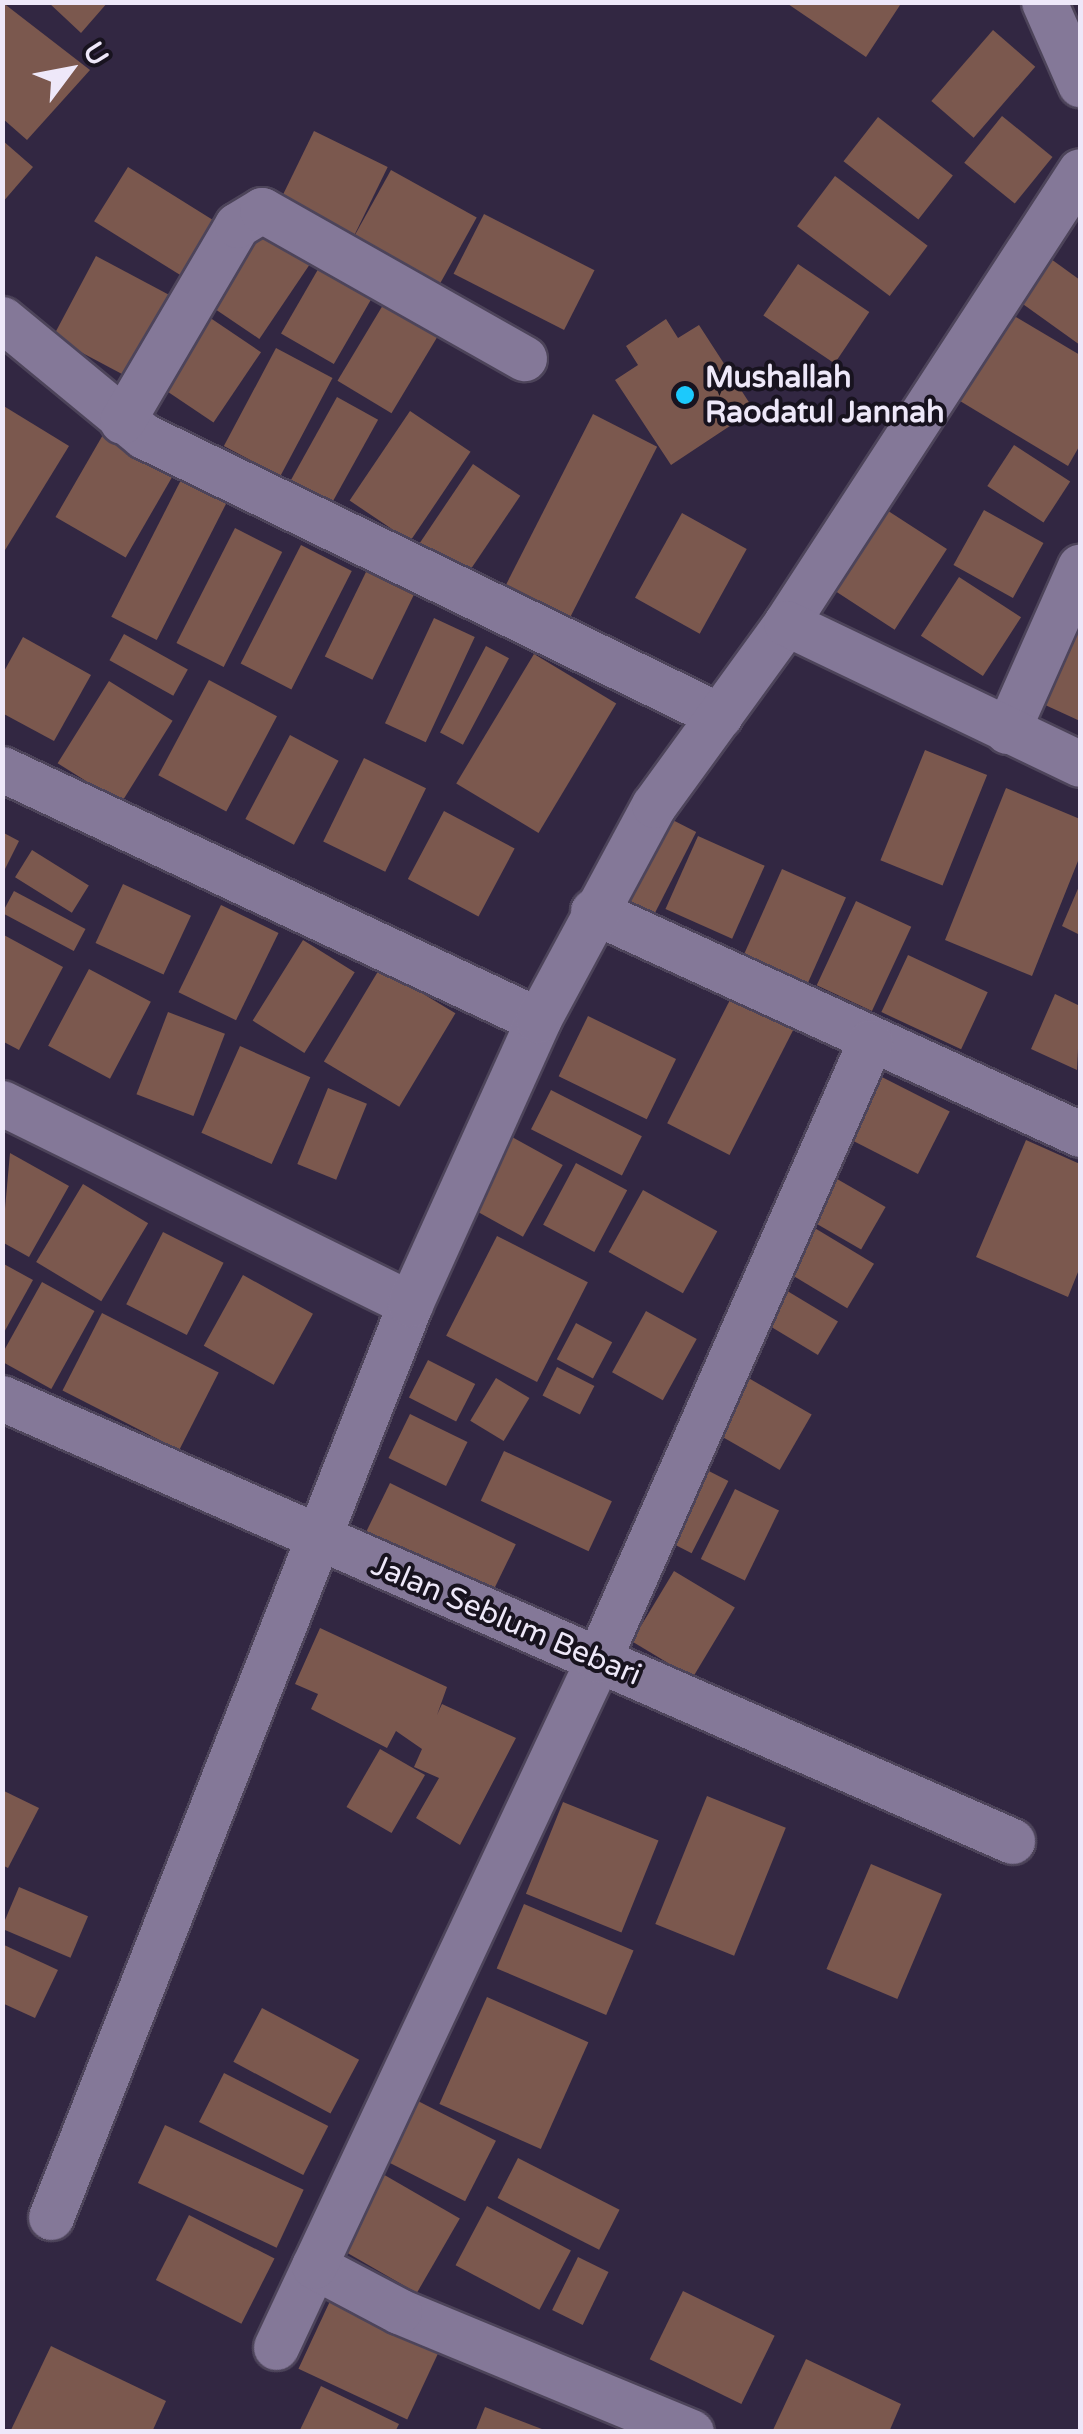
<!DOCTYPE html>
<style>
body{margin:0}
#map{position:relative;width:1083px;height:2434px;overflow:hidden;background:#322742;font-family:"Varela Round",sans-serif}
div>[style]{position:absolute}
.building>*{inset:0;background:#7b584e;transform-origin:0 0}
.roads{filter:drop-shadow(2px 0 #4d445a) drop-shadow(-2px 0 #4d445a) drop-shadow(0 2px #4d445a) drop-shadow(0 -2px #4d445a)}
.street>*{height:45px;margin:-22.5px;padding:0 22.5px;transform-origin:22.5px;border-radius:22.5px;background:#847898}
.dots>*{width:28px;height:28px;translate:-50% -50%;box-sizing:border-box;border:5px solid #18131f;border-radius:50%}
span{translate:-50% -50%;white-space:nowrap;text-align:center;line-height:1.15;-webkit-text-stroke:8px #18131f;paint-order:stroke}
.poi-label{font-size:30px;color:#eee8f9;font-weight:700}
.left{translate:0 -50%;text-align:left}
.street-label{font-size:30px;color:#eee8f9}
.frame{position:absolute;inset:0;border:5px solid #eee8f9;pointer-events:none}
.north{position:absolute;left:20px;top:20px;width:100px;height:100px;-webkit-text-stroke:8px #18131f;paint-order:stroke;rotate:58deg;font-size:28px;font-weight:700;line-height:40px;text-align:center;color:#eee8f9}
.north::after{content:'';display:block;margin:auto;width:35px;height:45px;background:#eee8f9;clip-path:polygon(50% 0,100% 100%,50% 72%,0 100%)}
</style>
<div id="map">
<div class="building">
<div style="clip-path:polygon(2px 2px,90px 70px,27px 140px,2px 118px)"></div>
<div style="clip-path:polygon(48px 2px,108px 2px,81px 33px)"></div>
<div style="clip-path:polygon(785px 2px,902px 2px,866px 57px)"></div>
<div style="left:993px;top:30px;width:56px;height:94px;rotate:41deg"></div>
<div style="left:1002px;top:116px;width:65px;height:60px;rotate:39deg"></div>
<div style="left:878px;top:117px;width:95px;height:56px;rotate:38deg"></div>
<div style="left:314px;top:131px;width:82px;height:75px;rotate:26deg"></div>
<div style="clip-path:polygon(2px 140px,33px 167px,2px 203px)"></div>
<div style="left:128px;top:167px;width:103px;height:64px;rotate:32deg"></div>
<div style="left:391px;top:170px;width:98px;height:77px;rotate:29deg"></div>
<div style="left:835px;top:176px;width:116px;height:63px;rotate:37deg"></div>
<div style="left:484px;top:214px;width:124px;height:67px;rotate:27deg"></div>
<div style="left:260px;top:220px;width:66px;height:99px;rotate:34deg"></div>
<div style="left:96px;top:256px;width:98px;height:92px;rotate:28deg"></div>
<div style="left:324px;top:259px;width:61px;height:86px;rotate:30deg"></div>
<div style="clip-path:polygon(1051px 259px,1080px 280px,1080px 345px,1020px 302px)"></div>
<div style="left:798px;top:264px;width:86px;height:62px;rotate:34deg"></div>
<div style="left:389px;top:295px;width:63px;height:100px;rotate:31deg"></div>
<div style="left:203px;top:313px;width:70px;height:85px;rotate:34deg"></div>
<div style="clip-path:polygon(1011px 314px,1080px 355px,1080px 445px,1068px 466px,960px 401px)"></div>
<div style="clip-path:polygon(666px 319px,678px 338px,699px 325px,754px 410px,671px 465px,615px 380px,638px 365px,626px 346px)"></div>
<div style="left:276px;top:348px;width:64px;height:111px;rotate:28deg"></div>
<div style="left:337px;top:397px;width:47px;height:97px;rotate:29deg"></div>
<div style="clip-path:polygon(2px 405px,69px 446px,2px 555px)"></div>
<div style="left:410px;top:411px;width:73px;height:108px;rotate:34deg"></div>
<div style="left:593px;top:414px;width:72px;height:191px;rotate:27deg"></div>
<div style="left:104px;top:433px;width:81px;height:97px;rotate:30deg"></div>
<div style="left:1014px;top:445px;width:67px;height:49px;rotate:33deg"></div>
<div style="left:473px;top:464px;width:57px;height:97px;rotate:34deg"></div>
<div style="left:183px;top:476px;width:51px;height:158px;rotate:27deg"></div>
<div style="left:879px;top:505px;width:81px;height:96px;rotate:33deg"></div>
<div style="left:984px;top:510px;width:68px;height:63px;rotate:29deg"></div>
<div style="left:682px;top:513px;width:74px;height:97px;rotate:29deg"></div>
<div style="left:235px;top:528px;width:53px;height:129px;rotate:27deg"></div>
<div style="left:301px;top:545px;width:57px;height:133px;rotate:27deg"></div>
<div style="left:366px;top:572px;width:53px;height:94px;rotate:26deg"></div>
<div style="left:959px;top:577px;width:74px;height:70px;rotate:33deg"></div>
<div style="left:434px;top:618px;width:45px;height:116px;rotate:25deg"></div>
<div style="clip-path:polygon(1080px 618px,1080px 721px,1043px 704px)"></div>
<div style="left:124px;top:634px;width:73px;height:30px;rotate:29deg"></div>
<div style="clip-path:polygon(23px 637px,91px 675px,54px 741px,2px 713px,2px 675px)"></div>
<div style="left:486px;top:646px;width:26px;height:98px;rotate:28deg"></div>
<div style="left:534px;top:654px;width:96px;height:151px;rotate:31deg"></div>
<div style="left:209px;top:680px;width:77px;height:108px;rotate:28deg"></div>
<div style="left:109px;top:681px;width:75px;height:97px;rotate:32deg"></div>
<div style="left:290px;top:735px;width:55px;height:95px;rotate:28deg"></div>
<div style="left:925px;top:750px;width:67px;height:119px;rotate:22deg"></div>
<div style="left:364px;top:758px;width:69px;height:93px;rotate:26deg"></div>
<div style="clip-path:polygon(1006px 788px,1080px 819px,1080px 856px,1032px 976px,945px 940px)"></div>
<div style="left:444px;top:811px;width:80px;height:77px;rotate:28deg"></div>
<div style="left:657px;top:812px;width:44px;height:96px;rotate:27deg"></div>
<div style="clip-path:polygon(2px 832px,19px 841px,2px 875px)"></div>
<div style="left:698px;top:836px;width:73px;height:80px;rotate:24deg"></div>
<div style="left:32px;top:850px;width:67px;height:32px;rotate:32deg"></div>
<div style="left:782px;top:869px;width:70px;height:95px;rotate:24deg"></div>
<div style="left:123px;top:884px;width:75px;height:65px;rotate:25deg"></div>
<div style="clip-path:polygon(1080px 884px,1080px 935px,1062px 926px)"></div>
<div style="left:14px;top:891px;width:81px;height:25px;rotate:28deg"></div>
<div style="left:856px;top:901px;width:61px;height:93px;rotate:25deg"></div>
<div style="left:221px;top:905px;width:64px;height:97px;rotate:26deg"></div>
<div style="clip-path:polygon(2px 934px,63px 967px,19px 1050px,2px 1041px)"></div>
<div style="left:303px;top:940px;width:61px;height:95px;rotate:32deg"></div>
<div style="left:908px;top:955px;width:88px;height:63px;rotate:25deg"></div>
<div style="left:380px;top:968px;width:88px;height:109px;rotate:31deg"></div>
<div style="left:89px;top:969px;width:70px;height:87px;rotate:28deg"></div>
<div style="left:733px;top:994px;width:70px;height:145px;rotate:27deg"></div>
<div style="clip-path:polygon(1055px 994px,1080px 1006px,1077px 1070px,1031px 1049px)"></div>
<div style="left:168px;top:1012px;width:61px;height:88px;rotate:21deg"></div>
<div style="left:588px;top:1016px;width:98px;height:67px;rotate:26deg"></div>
<div style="left:240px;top:1046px;width:77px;height:95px;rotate:24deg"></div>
<div style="left:874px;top:1073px;width:85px;height:70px;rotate:27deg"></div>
<div style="left:328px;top:1088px;width:42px;height:82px;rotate:22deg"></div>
<div style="left:551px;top:1090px;width:102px;height:44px;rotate:27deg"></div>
<div style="left:512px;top:1137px;width:58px;height:82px;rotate:29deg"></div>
<div style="clip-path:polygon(1026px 1140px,1080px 1164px,1080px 1267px,1068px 1297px,976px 1257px)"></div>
<div style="clip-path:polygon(10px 1153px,69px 1186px,29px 1257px,2px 1242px)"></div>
<div style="left:576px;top:1163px;width:58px;height:70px;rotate:28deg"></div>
<div style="left:825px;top:1172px;width:70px;height:49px;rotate:30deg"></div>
<div style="left:83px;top:1184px;width:76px;height:91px;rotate:31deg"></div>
<div style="left:643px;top:1190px;width:85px;height:71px;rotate:29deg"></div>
<div style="left:808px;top:1224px;width:77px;height:52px;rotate:31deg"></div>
<div style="left:163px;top:1232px;width:68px;height:81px;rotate:27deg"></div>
<div style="left:497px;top:1236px;width:102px;height:112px;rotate:27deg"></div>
<div style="clip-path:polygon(2px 1263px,33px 1280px,2px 1336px)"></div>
<div style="left:243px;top:1275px;width:80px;height:81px;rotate:29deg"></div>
<div style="left:42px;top:1282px;width:60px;height:89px;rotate:29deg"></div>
<div style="left:784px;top:1289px;width:63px;height:39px;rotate:31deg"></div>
<div style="left:646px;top:1311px;width:58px;height:70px;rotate:29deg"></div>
<div style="left:102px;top:1313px;width:131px;height:87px;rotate:27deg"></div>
<div style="left:576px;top:1323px;width:41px;height:41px;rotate:28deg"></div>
<div style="left:428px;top:1360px;width:53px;height:42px;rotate:27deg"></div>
<div style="left:557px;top:1367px;width:42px;height:32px;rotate:27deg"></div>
<div style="left:745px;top:1376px;width:77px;height:64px;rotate:30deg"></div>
<div style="left:496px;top:1378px;width:39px;height:50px;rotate:31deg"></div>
<div style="left:410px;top:1414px;width:64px;height:49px;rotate:26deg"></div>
<div style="left:504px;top:1451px;width:119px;height:55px;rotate:25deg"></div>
<div style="left:699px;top:1466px;width:33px;height:81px;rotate:27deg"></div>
<div style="left:390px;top:1483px;width:140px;height:61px;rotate:26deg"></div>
<div style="left:735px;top:1489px;width:49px;height:78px;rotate:26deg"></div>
<div style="left:674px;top:1571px;width:71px;height:82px;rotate:31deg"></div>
<div style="clip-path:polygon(320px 1628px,447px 1687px,437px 1715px,442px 1704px,516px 1738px,460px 1845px,416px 1818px,439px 1778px,414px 1767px,422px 1749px,396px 1731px,387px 1748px,311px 1709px,318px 1694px,295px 1684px)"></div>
<div style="left:380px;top:1749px;width:52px;height:67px;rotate:30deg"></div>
<div style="clip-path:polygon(2px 1790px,39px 1808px,8px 1868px,2px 1865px)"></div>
<div style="left:707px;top:1796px;width:85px;height:138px;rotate:22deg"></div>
<div style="left:563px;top:1802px;width:103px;height:99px;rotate:22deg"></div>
<div style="left:871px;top:1864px;width:77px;height:114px;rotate:23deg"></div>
<div style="left:19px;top:1887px;width:75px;height:45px;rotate:23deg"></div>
<div style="left:524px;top:1904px;width:119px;height:70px;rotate:23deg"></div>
<div style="clip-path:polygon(2px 1944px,58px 1970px,35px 2018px,2px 2003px)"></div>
<div style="left:487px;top:1997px;width:111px;height:117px;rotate:24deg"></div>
<div style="left:262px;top:2008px;width:110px;height:61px;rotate:28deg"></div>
<div style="left:224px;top:2073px;width:117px;height:55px;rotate:27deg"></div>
<div style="left:414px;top:2099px;width:92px;height:68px;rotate:27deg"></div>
<div style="left:165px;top:2125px;width:153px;height:64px;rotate:25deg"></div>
<div style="left:518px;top:2158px;width:114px;height:45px;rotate:27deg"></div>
<div style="left:381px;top:2173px;width:91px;height:86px;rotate:30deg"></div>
<div style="left:487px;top:2206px;width:95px;height:67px;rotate:28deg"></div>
<div style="left:189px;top:2215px;width:96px;height:73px;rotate:27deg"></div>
<div style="left:578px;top:2257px;width:34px;height:59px;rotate:26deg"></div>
<div style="left:683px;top:2291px;width:102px;height:76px;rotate:26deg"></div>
<div style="left:331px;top:2299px;width:120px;height:77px;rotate:25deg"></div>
<div style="clip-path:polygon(51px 2346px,166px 2401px,152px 2432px,10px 2432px)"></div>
<div style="clip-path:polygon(806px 2359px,901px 2404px,889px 2432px,773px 2430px)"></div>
<div style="clip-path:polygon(321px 2386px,399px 2424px,395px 2432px,299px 2432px)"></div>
<div style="clip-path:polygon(485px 2407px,547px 2431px,547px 2432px,475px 2432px)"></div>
</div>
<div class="roads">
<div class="street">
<div style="left:1044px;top:2px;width:90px;rotate:66.3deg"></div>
<div style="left:2px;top:319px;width:184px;rotate:39.5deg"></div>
<div style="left:144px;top:436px;width:640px;rotate:25.92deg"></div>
<div style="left:122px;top:421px;width:227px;rotate:-59.6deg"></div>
<div style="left:237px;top:225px;width:29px;rotate:-31deg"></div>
<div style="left:262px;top:210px;width:301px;rotate:29.5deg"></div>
<div style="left:786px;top:623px;width:539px;rotate:-56.96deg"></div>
<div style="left:1007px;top:731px;width:180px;rotate:-66.1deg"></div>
<div style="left:2px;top:769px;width:592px;rotate:25.09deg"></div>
<div style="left:593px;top:911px;width:536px;rotate:24.6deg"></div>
<div style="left:2px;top:1103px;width:455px;rotate:26.2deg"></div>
<div style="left:2px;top:1398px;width:1103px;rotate:23.68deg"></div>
<div style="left:51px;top:2217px;width:981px;rotate:-68.53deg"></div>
<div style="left:410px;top:1304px;width:312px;rotate:-65.7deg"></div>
<div style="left:538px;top:1020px;width:244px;rotate:-61.7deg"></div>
<div style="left:654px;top:805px;width:225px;rotate:-54deg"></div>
<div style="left:786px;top:623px;width:326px;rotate:25.6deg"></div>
<div style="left:276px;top:2347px;width:89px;rotate:-64.9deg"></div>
<div style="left:691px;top:2432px;width:316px;rotate:-157.5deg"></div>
<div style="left:399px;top:2311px;width:96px;rotate:-152.1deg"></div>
<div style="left:314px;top:2266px;width:669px;rotate:-64.89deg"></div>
<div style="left:598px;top:1660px;width:675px;rotate:-66.24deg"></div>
</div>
</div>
<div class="dots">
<div style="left:685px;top:395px;background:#1cc9fc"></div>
</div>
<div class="poi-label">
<span class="left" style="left:705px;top:395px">Mushallah<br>Raodatul Jannah</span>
</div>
<div class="street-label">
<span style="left:506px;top:1621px;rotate:23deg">Jalan Seblum Bebari</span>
</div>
<div class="frame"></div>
<div class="north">U</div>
</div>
